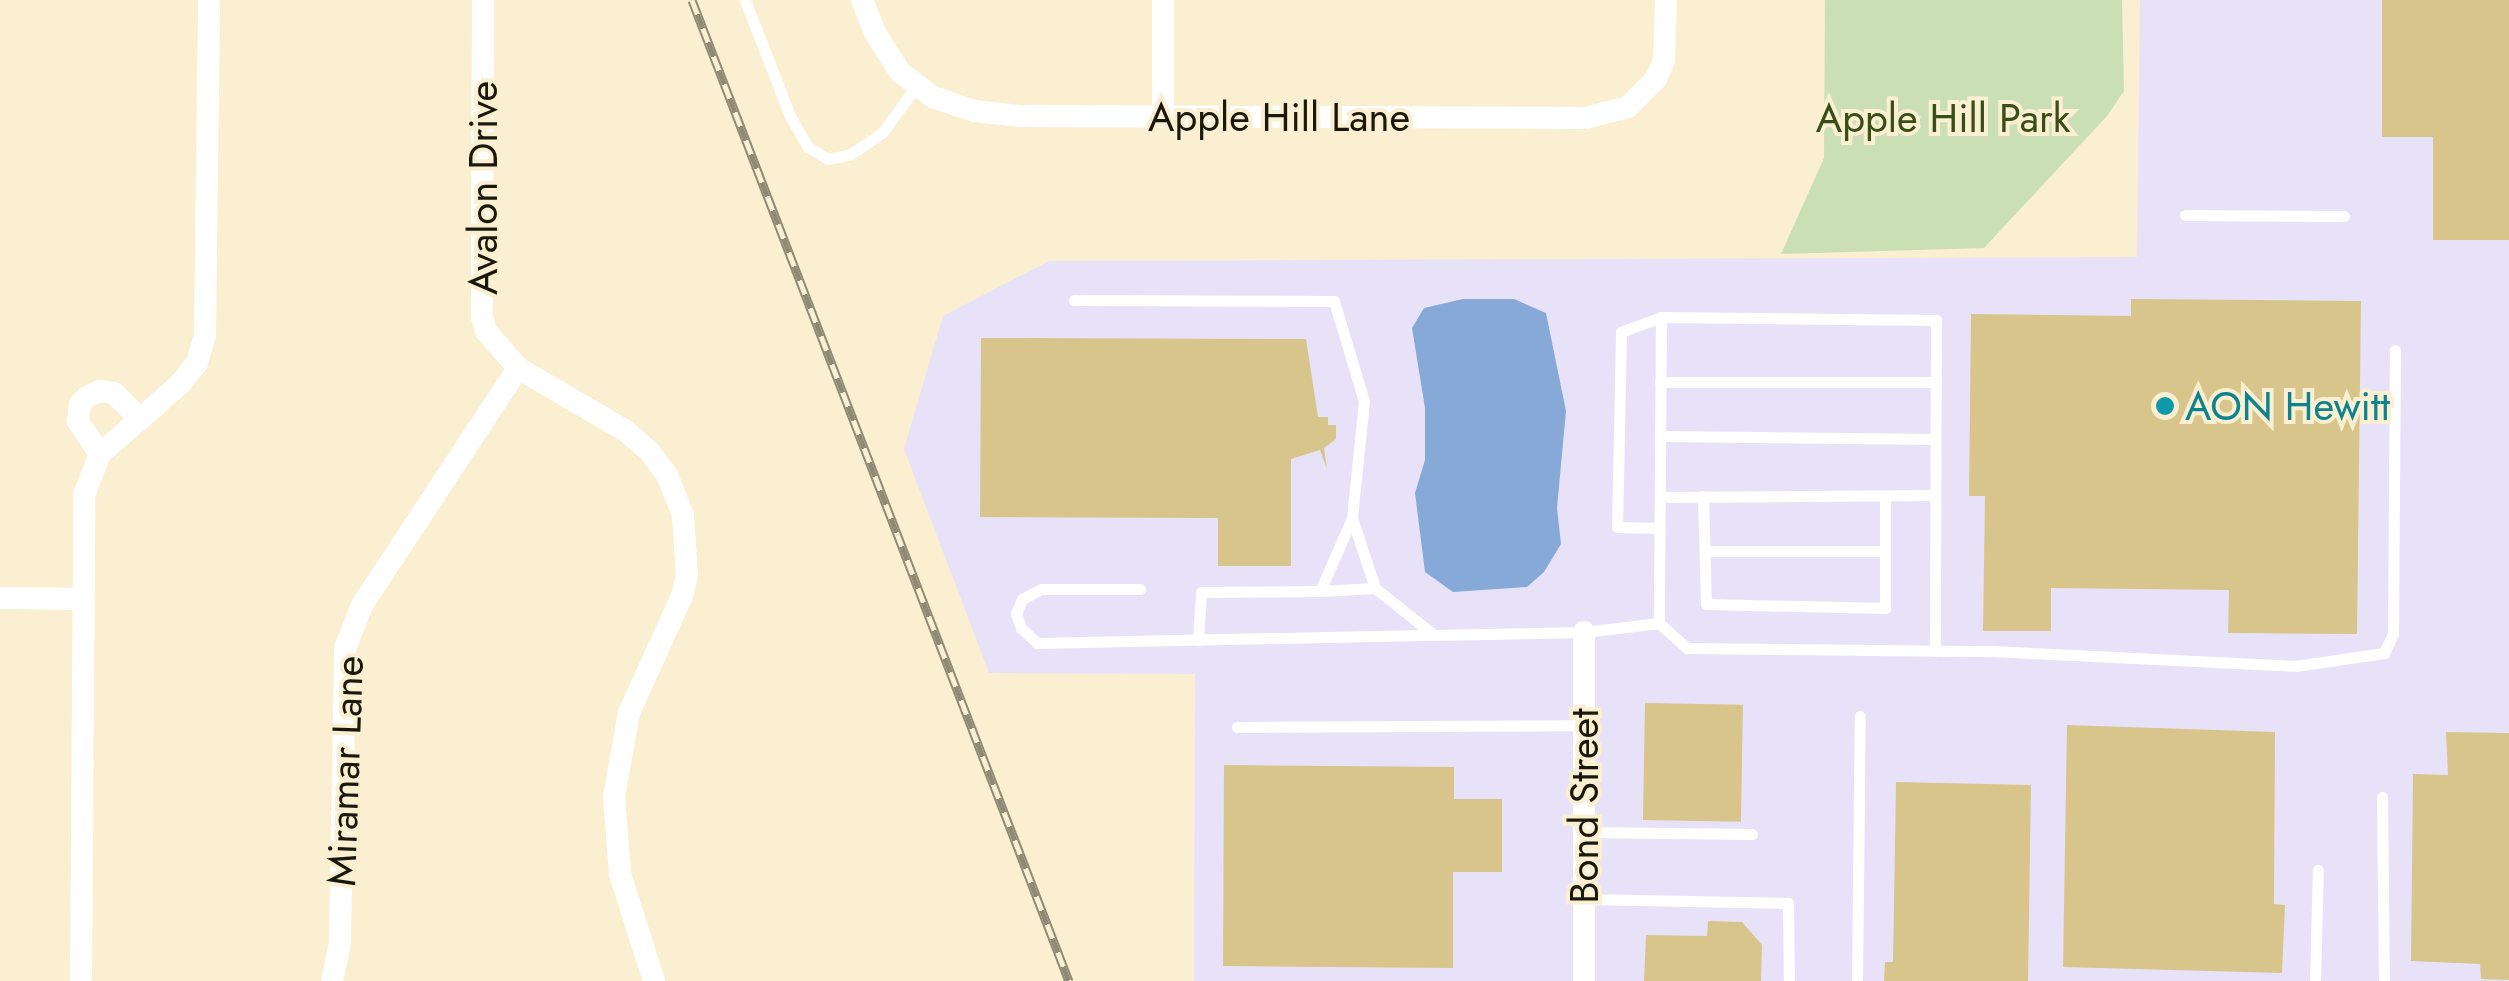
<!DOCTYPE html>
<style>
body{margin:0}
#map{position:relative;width:2509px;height:981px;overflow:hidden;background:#faefd1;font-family:Jost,sans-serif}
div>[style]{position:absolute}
.industrial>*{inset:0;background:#e8e2f8}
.green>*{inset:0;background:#cadfb4}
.water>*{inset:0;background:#87a9d7}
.building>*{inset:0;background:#d8c58c;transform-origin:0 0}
.service>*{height:11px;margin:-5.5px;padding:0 5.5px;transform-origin:5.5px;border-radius:5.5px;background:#fff}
.minor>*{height:22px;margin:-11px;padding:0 11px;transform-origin:11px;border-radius:11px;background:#fff}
.rail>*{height:9px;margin-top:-4.5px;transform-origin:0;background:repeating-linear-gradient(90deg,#faefd1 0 15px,#908974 0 30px);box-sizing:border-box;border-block:2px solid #908974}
.dots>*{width:28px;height:28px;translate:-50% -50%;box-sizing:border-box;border:5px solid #faefd1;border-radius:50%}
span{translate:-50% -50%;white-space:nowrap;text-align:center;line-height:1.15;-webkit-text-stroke:8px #faefd1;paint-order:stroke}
.street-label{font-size:40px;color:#1a170c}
.park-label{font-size:40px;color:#374e16}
.culture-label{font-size:40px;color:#0d838f}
.left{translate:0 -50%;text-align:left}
</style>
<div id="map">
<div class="industrial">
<div style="clip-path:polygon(2140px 0,2509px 0,2509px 981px,1194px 981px,1195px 674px,989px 673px,904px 449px,943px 316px,1049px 261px,2137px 257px)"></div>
</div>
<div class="green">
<div style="clip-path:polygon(1825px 0,2122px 0,2124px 91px,2107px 116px,1984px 248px,1781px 254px,1824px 158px)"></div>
</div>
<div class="water">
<div style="clip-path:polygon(1463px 299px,1514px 299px,1546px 313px,1566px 411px,1557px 508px,1561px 544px,1544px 572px,1527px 587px,1453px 592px,1425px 572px,1415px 493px,1425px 460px,1425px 408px,1412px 328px,1424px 308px)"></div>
</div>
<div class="building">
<div style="clip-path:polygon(2382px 0,2509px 0,2509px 240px,2433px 240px,2433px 137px,2382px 137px)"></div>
<div style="clip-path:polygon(2131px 299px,2361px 301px,2357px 634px,2228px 633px,2229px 590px,2051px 588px,2051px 631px,1983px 631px,1985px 496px,1969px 496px,1971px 314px,2131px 316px)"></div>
<div style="clip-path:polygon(981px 338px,1306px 339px,1318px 417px,1328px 417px,1328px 425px,1336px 425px,1336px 439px,1324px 448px,1327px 469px,1320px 450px,1291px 459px,1291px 566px,1218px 566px,1218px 518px,980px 517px)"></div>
<div style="left:1645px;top:703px;width:98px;height:117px;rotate:1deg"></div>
<div style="clip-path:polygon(2067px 725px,2275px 732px,2274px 904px,2285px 905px,2282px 973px,2063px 967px)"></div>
<div style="clip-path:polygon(2446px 732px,2509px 733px,2509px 980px,2481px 979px,2480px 964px,2411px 961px,2413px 774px,2448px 775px)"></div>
<div style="clip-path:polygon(1224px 765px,1454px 767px,1454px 799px,1502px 799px,1502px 872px,1453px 872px,1453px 968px,1223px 966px)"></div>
<div style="clip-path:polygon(1896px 782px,2031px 785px,2028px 981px,1884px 981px,1885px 962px,1893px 962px)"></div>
<div style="clip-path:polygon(1708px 921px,1742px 922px,1762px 945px,1761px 981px,1644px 981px,1646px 935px,1707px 936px)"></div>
</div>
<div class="service">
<div style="left:745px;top:0;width:124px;rotate:68.8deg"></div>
<div style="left:790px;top:116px;width:36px;rotate:60deg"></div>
<div style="left:808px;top:147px;width:23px;rotate:31deg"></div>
<div style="left:828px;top:159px;width:24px;rotate:-12deg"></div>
<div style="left:851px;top:154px;width:37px;rotate:-34deg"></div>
<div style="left:882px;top:133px;width:56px;rotate:-53.7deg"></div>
<div style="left:2185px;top:215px;width:159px;rotate:0.4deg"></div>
<div style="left:1074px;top:300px;width:260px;rotate:0.2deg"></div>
<div style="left:1334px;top:301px;width:104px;rotate:73.3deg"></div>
<div style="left:1364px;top:401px;width:118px;rotate:95.9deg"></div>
<div style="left:1352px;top:518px;width:74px;rotate:71.8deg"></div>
<div style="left:1375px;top:588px;width:75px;rotate:38.5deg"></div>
<div style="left:1434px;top:635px;width:150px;rotate:-1.1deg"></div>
<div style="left:1584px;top:632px;width:76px;rotate:-6.8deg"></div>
<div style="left:1661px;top:317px;width:306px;rotate:90.4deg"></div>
<div style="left:1659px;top:623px;width:38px;rotate:42deg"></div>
<div style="left:1687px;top:648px;width:304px;rotate:0.6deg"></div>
<div style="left:1991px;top:651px;width:304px;rotate:2.8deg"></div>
<div style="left:2295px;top:666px;width:90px;rotate:-8.3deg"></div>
<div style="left:2384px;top:653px;width:21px;rotate:-65deg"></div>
<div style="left:2393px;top:634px;width:284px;rotate:-89.6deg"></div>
<div style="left:1660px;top:382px;width:276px"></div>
<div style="left:1660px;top:436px;width:275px;rotate:0.6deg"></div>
<div style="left:1703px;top:496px;width:108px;rotate:88.4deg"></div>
<div style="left:1706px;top:604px;width:179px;rotate:1.3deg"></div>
<div style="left:1885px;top:608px;width:112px;rotate:-90deg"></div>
<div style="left:1660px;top:497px;width:275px;rotate:-0.4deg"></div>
<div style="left:1659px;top:528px;width:42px;rotate:-178.6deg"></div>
<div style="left:1617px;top:527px;width:195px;rotate:-88.8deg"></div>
<div style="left:1621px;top:332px;width:43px;rotate:-20.6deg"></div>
<div style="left:1661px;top:317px;width:275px;rotate:0.6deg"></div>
<div style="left:1936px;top:320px;width:331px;rotate:90.2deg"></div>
<div style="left:1705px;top:551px;width:180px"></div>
<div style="left:1140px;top:589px;width:99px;rotate:180deg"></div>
<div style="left:1041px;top:589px;width:21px;rotate:152deg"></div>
<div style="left:1022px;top:599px;width:16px;rotate:112deg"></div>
<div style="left:1016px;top:614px;width:15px;rotate:70deg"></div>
<div style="left:1021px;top:628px;width:22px;rotate:43deg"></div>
<div style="left:1037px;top:643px;width:397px;rotate:-1.2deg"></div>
<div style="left:1320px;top:591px;width:55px;rotate:-3.1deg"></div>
<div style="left:1198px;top:640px;width:48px;rotate:-86.4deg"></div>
<div style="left:1201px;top:592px;width:119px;rotate:-0.5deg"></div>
<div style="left:1320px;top:591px;width:80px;rotate:-66.3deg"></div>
<div style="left:1237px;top:727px;width:347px;rotate:-0.3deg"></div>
<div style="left:2382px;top:797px;width:184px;rotate:89.4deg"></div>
<div style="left:1584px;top:832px;width:168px;rotate:0.7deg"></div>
<div style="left:1584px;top:899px;width:204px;rotate:1.1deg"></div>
<div style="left:1788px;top:903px;width:78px;rotate:89.3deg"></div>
<div style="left:1857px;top:981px;width:265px;rotate:-89.4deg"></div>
<div style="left:2315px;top:981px;width:111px;rotate:-88.5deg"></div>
</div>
<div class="minor">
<div style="left:483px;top:0;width:317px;rotate:90.2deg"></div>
<div style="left:482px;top:317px;width:15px;rotate:74deg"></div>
<div style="left:486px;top:331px;width:49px;rotate:49.1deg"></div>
<div style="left:518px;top:368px;width:125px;rotate:30.3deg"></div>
<div style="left:626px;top:431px;width:30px;rotate:41deg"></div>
<div style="left:649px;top:451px;width:30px;rotate:53deg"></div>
<div style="left:667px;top:475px;width:43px;rotate:68.2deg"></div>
<div style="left:683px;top:515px;width:60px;rotate:86.2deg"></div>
<div style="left:687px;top:575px;width:22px;rotate:103deg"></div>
<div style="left:682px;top:596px;width:128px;rotate:114.4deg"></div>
<div style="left:629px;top:713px;width:84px;rotate:100.2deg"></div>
<div style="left:614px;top:796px;width:78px;rotate:85.6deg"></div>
<div style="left:620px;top:874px;width:112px;rotate:72.4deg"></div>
<div style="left:862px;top:0;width:35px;rotate:68deg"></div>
<div style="left:875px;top:33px;width:46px;rotate:57.3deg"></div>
<div style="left:900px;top:72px;width:41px;rotate:37.1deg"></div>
<div style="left:933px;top:97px;width:43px;rotate:18.9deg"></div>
<div style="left:974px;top:111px;width:46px;rotate:6.2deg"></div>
<div style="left:1020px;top:116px;width:565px;rotate:0.2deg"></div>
<div style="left:1585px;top:118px;width:44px;rotate:-14.3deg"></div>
<div style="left:1628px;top:107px;width:40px;rotate:-45deg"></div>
<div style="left:1656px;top:79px;width:21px;rotate:-67deg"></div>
<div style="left:1664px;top:60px;width:60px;rotate:-88.1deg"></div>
<div style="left:1163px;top:116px;width:116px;rotate:-90deg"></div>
<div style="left:100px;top:454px;width:40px;rotate:-124deg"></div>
<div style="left:78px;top:421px;width:17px;rotate:-83deg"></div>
<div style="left:80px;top:404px;width:10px;rotate:-45deg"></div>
<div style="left:87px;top:397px;width:14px;rotate:-25deg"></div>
<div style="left:100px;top:391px;width:14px;rotate:8deg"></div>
<div style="left:114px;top:393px;width:37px;rotate:45deg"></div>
<div style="left:0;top:598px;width:83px;rotate:0.7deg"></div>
<div style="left:1584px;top:632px;width:349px;rotate:90deg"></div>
<div style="left:81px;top:981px;width:486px;rotate:-89.6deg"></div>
<div style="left:84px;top:495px;width:44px;rotate:-68.7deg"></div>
<div style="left:100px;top:454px;width:106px;rotate:-41.2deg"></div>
<div style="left:180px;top:384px;width:27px;rotate:-51deg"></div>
<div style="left:197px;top:363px;width:29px;rotate:-74deg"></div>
<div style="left:205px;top:335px;width:335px;rotate:-89.3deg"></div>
<div style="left:332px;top:981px;width:39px;rotate:-78deg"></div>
<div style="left:340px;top:943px;width:295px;rotate:-89deg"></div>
<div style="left:345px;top:648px;width:46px;rotate:-68.4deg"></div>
<div style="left:362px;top:605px;width:284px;rotate:-56.6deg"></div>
</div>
<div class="rail">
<div style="left:692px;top:0;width:1051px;rotate:68.98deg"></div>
</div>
<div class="dots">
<div style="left:2165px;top:406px;background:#0f9aa8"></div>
</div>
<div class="street-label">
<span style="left:1279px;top:117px">Apple Hill Lane</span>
<span style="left:483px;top:188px;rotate:-90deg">Avalon Drive</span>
<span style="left:345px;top:771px;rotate:-88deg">Miramar Lane</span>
<span style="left:1584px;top:806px;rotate:-90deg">Bond Street</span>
</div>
<div class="park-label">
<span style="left:1943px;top:118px">Apple Hill Park</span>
</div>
<div class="culture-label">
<span class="left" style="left:2185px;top:406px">AON Hewitt</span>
</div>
</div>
